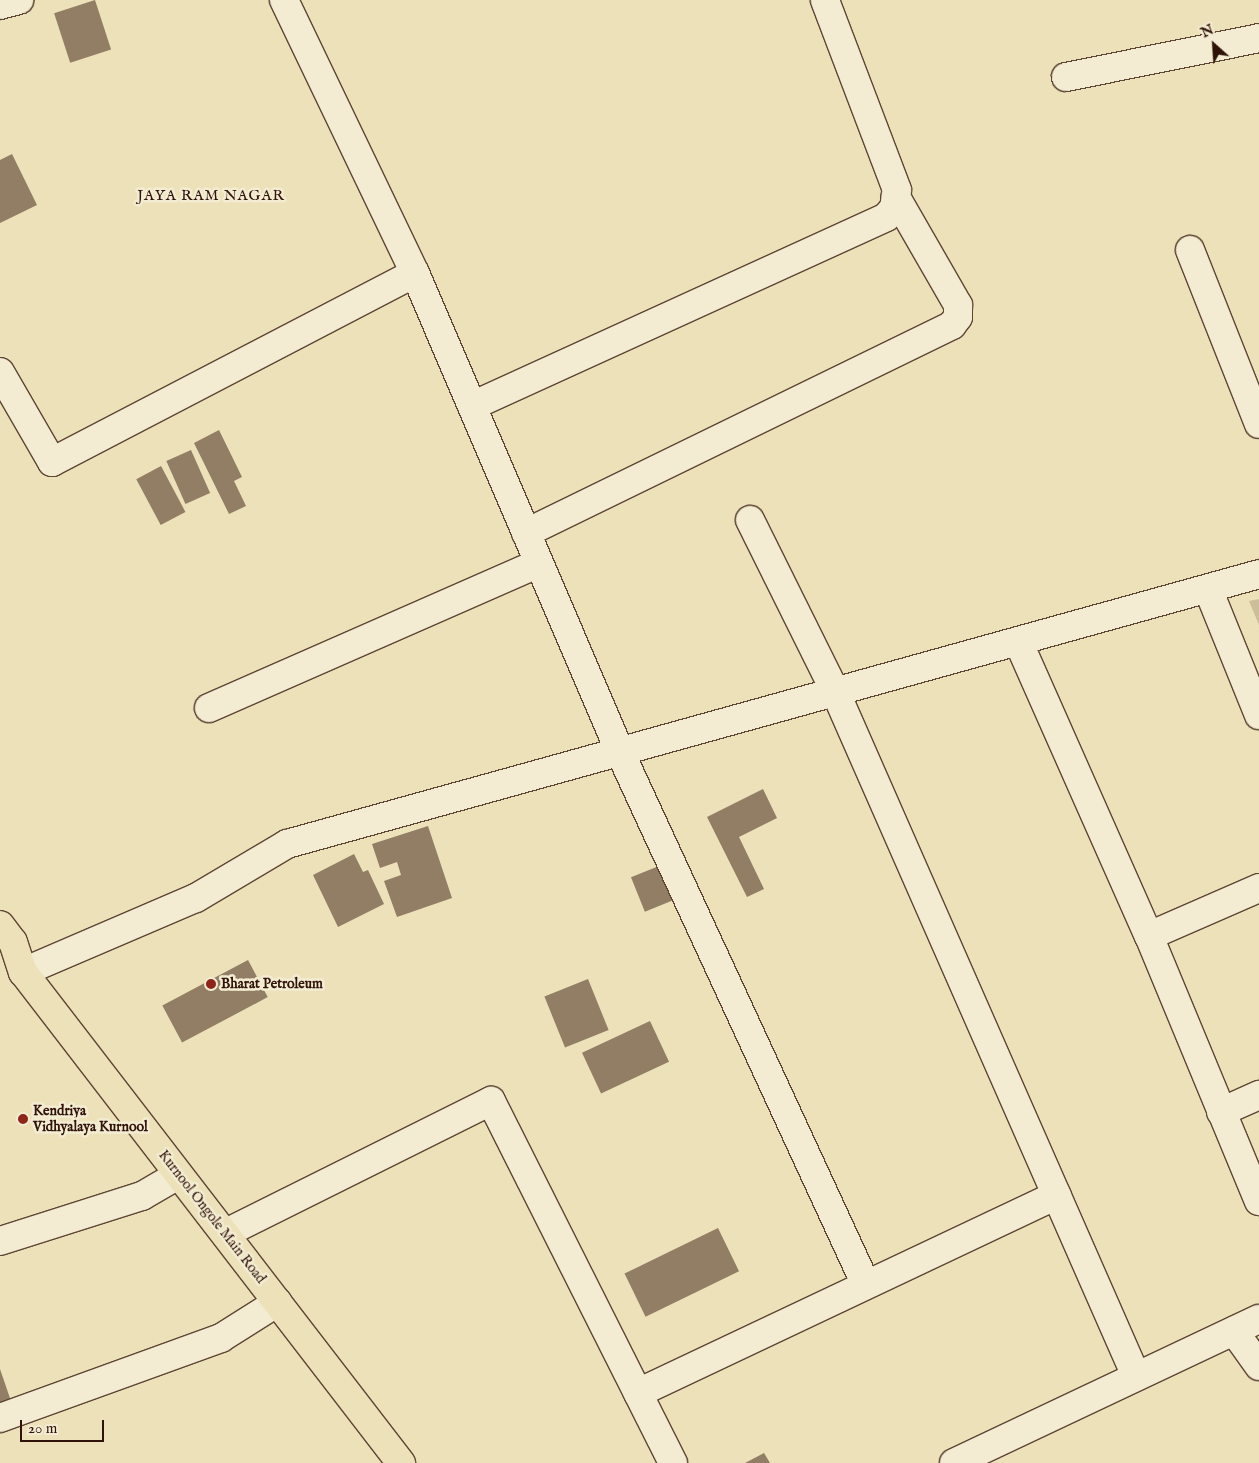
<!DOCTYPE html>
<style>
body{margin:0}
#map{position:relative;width:1259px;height:1463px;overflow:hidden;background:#ece1b9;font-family:"IM FELL English",serif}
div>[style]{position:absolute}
.green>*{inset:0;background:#ccbe9b}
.building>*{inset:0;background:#917e64;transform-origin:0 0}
.roads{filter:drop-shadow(1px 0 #5e4634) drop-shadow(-1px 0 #5e4634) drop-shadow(0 1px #5e4634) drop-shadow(0 -1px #5e4634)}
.street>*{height:28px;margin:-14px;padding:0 14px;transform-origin:14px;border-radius:14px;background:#f3ecd2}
.primary>*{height:28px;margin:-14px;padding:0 14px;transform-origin:14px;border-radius:14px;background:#ece1b9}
.dots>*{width:14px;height:14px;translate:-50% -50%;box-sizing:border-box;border:2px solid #f3ecd2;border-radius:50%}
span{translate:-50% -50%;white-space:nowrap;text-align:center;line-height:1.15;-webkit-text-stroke:5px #f3ecd2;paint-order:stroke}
.poi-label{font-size:14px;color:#2f1308;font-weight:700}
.left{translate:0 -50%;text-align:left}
.street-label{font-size:14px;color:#2f1308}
.neighbourhood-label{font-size:15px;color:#2f1308;letter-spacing:1px}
.north{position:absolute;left:1189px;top:20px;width:50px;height:50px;-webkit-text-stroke:4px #f3ecd2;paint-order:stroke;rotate:334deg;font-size:14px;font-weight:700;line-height:20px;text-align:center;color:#2f1308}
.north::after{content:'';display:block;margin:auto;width:18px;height:22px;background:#2f1308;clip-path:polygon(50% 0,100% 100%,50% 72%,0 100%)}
.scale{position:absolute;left:20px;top:1420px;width:84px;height:22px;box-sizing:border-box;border:2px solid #2f1308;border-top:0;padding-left:6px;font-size:15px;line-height:18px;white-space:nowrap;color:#2f1308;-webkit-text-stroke:4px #f3ecd2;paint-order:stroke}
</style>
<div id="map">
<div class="green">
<div style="clip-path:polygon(1259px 599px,1259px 625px,1249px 601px)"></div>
</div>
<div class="building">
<div style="left:95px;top:0;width:52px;height:43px;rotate:72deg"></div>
<div style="clip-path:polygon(12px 154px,37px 205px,0 223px,0 160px)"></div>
<div style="clip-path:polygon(219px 430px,242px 477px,234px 481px,246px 506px,229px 514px,194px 443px)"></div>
<div style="left:191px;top:450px;width:47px;height:27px;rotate:66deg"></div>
<div style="left:161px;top:466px;width:52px;height:28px;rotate:62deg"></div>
<div style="clip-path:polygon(763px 789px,777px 818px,739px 837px,764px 889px,747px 897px,707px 817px)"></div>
<div style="clip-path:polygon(428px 826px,452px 898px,397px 917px,384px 881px,401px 875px,397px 862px,380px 868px,372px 844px)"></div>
<div style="clip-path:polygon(354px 854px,363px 872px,368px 870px,384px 904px,338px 927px,313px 875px)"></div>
<div style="left:669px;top:862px;width:37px;height:41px;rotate:68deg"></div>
<div style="left:248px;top:960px;width:42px;height:97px;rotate:62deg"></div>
<div style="left:588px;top:979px;width:55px;height:47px;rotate:68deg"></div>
<div style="left:650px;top:1021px;width:45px;height:75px;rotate:65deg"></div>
<div style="left:718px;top:1228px;width:48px;height:104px;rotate:64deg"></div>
<div style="clip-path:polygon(0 1369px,13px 1407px,0 1412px)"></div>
<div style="clip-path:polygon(764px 1453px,770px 1463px,745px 1463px)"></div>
</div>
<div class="roads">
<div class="street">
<div style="left:284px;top:0;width:303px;rotate:64.4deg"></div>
<div style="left:415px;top:273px;width:521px;rotate:66.83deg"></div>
<div style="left:620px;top:752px;width:587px;rotate:65.22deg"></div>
<div style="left:0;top:5px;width:20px;rotate:-15deg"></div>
<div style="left:1066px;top:77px;width:197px;rotate:-11.4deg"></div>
<div style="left:1190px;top:250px;width:187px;rotate:68.4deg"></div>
<div style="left:0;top:372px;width:104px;rotate:60deg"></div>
<div style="left:52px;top:462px;width:409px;rotate:-27.5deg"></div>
<div style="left:472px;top:406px;width:455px;rotate:-24.5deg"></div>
<div style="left:886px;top:217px;width:12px;rotate:-48deg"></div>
<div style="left:894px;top:208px;width:18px;rotate:-81deg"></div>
<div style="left:897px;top:190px;width:203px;rotate:-110.8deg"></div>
<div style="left:750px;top:520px;width:191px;rotate:63.6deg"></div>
<div style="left:835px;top:691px;width:748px;rotate:66.28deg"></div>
<div style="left:526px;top:533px;width:474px;rotate:-26deg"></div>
<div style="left:952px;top:325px;width:10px;rotate:-53deg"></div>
<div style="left:958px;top:317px;width:12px;rotate:-90deg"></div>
<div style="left:958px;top:305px;width:125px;rotate:-119.9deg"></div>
<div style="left:1208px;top:589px;width:136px;rotate:68deg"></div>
<div style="left:1018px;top:641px;width:323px;rotate:66.1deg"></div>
<div style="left:1149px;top:936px;width:287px;rotate:67.5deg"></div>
<div style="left:209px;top:708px;width:360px;rotate:-23.7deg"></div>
<div style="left:1149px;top:936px;width:120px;rotate:-23.6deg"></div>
<div style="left:23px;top:972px;width:188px;rotate:-23.2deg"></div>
<div style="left:196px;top:898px;width:106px;rotate:-30.7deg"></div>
<div style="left:287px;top:844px;width:1009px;rotate:-15.52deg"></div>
<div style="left:1221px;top:1112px;width:42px;rotate:-24.1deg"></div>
<div style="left:226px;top:1233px;width:296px;rotate:-26.5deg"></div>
<div style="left:491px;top:1101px;width:405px;rotate:63.3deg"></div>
<div style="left:0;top:1241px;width:149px;rotate:-17.6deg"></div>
<div style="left:142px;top:1196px;width:42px;rotate:-30.3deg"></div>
<div style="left:1234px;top:1331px;width:43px;rotate:54.5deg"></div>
<div style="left:638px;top:1393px;width:463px;rotate:-25.3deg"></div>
<div style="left:0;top:1418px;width:235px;rotate:-19.9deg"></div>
<div style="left:221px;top:1338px;width:67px;rotate:-32.3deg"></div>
<div style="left:954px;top:1463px;width:337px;rotate:-25.3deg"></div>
</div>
<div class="primary">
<div style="left:0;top:925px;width:21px;rotate:53deg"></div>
<div style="left:13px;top:942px;width:32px;rotate:72deg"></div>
<div style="left:23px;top:972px;width:620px;rotate:52.41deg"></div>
</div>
</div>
<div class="dots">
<div style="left:211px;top:984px;background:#8f2418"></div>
<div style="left:23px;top:1119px;background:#8f2418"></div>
</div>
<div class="poi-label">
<span class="left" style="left:221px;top:984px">Bharat Petroleum</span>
<span class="left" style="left:33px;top:1119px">Kendriya<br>Vidhyalaya Kurnool</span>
</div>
<div class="street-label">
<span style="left:212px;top:1217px;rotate:52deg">Kurnool Ongole Main Road</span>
</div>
<div class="neighbourhood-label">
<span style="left:211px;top:196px">JAYA RAM NAGAR</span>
</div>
<div class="north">N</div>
<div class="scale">20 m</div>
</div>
